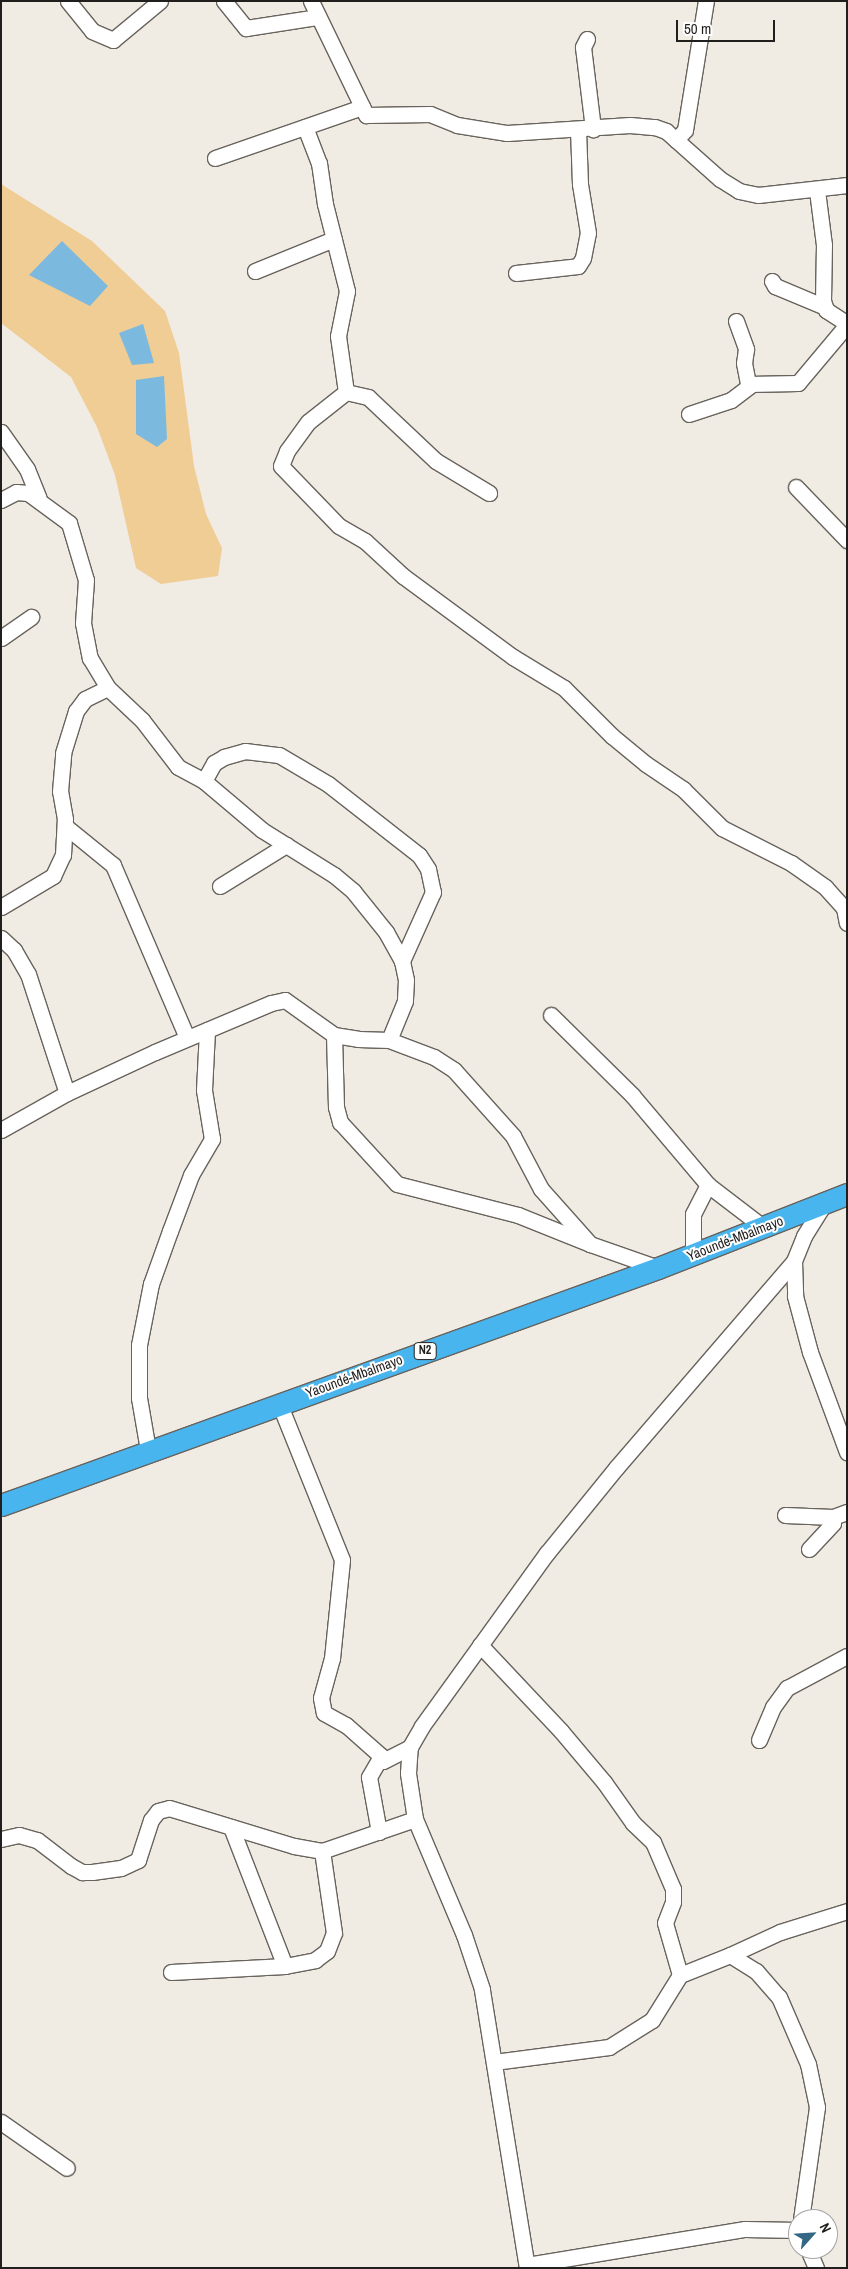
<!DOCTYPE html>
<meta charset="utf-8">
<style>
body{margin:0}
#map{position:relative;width:848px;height:2269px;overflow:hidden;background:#f0ebe3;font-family:"Archivo Narrow",sans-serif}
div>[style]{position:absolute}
.green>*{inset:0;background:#f0cd94}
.water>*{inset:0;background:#7bb9df}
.roads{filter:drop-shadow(1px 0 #68635c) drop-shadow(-1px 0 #68635c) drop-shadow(0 1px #68635c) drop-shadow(0 -1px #68635c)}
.minor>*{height:15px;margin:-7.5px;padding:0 7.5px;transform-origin:7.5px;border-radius:7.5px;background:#fff}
.highway>*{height:21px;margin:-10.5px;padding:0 10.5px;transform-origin:10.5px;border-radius:10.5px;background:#49b5ef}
span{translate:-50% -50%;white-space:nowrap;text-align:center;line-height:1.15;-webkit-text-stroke:4px #fff;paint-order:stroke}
.shield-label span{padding:1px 4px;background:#fff;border:1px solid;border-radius:4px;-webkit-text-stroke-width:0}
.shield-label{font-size:12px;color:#211f1d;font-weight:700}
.street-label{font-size:14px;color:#211f1d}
.frame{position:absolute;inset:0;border:2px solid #211f1d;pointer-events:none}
.north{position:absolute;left:788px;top:2209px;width:50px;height:50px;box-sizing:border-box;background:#fff;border:1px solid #a6a5a5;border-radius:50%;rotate:64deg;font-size:14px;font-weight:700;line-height:20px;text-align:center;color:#211f1d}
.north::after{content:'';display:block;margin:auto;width:18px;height:22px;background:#346784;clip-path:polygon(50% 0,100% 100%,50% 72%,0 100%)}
.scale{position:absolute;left:676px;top:20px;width:99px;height:22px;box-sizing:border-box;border:2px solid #211f1d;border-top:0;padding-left:6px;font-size:15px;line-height:18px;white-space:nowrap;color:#211f1d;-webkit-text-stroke:4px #fff;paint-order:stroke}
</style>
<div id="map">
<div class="green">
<div style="clip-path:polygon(1px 184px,92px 241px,165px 311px,179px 353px,194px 466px,206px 514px,222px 548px,218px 576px,161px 584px,136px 568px,115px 475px,97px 427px,71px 377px,1px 323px)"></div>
</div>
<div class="water">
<div style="clip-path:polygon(62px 241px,108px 286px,90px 306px,29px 275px)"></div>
<div style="clip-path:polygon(143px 324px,154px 363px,132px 365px,119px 333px)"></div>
<div style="clip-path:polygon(164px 376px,167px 439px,157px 447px,136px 434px,136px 380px)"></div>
</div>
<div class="roads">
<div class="minor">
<div style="left:68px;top:1px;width:38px;rotate:51deg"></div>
<div style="left:92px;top:31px;width:23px;rotate:23deg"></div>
<div style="left:113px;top:40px;width:61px;rotate:-39.7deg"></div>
<div style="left:224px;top:1px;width:35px;rotate:51deg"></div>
<div style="left:246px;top:28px;width:73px;rotate:-8.7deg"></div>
<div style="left:311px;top:1px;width:127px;rotate:64.2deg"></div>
<div style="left:366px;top:115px;width:64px;rotate:-0.9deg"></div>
<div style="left:430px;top:114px;width:29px;rotate:22deg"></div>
<div style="left:457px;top:125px;width:51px;rotate:9.1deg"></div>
<div style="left:507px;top:133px;width:123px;rotate:-3.7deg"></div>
<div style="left:630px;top:125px;width:25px;rotate:5deg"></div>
<div style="left:655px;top:127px;width:12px;rotate:20deg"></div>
<div style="left:666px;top:131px;width:72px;rotate:41.6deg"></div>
<div style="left:720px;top:179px;width:22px;rotate:32deg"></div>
<div style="left:739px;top:191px;width:19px;rotate:12deg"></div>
<div style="left:758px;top:195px;width:90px;rotate:-6.4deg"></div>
<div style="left:587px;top:39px;width:9px;rotate:117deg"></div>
<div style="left:583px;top:47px;width:83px;rotate:83deg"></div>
<div style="left:305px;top:127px;width:39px;rotate:69deg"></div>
<div style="left:319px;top:163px;width:41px;rotate:81.7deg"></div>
<div style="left:325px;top:204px;width:90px;rotate:75.8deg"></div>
<div style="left:347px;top:291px;width:46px;rotate:101.3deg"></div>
<div style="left:338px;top:336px;width:57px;rotate:81.9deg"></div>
<div style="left:346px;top:392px;width:48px;rotate:141.7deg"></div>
<div style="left:308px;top:422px;width:36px;rotate:126deg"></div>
<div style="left:287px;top:451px;width:16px;rotate:112deg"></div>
<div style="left:281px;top:466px;width:83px;rotate:46deg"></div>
<div style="left:339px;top:526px;width:30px;rotate:30deg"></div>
<div style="left:365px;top:541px;width:52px;rotate:42.6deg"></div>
<div style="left:403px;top:576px;width:137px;rotate:36.4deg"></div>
<div style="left:513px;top:657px;width:60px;rotate:31.3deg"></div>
<div style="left:564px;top:688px;width:68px;rotate:45deg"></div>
<div style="left:612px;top:736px;width:44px;rotate:39.5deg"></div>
<div style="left:646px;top:764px;width:45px;rotate:34deg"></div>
<div style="left:683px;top:789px;width:55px;rotate:45deg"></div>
<div style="left:722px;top:828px;width:77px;rotate:26.9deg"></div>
<div style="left:791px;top:863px;width:42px;rotate:35.2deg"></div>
<div style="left:825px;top:887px;width:28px;rotate:48deg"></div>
<div style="left:844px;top:908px;width:15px;rotate:79deg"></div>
<div style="left:676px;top:140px;width:13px;rotate:-48deg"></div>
<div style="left:685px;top:130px;width:131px;rotate:-80.8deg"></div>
<div style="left:215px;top:158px;width:156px;rotate:-19.1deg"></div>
<div style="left:255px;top:271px;width:85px;rotate:-22.1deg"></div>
<div style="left:516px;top:273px;width:62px;rotate:-6.4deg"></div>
<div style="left:578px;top:266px;width:9px;rotate:-58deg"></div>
<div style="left:583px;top:258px;width:25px;rotate:-79deg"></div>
<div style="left:588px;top:233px;width:50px;rotate:-99.3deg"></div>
<div style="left:580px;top:184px;width:54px;rotate:-92.1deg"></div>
<div style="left:772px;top:281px;width:6px;rotate:59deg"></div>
<div style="left:775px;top:286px;width:54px;rotate:22.8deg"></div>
<div style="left:736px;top:321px;width:30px;rotate:70deg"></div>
<div style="left:746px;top:349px;width:14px;rotate:98deg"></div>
<div style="left:744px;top:363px;width:21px;rotate:79deg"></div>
<div style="left:748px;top:384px;width:50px;rotate:-1.1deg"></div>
<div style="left:798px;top:383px;width:73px;rotate:-50deg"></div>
<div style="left:845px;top:327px;width:6px;rotate:-108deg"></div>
<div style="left:843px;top:321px;width:20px;rotate:-147deg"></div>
<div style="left:826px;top:310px;width:9px;rotate:-108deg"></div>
<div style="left:823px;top:301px;width:56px;rotate:-89deg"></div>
<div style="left:824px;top:245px;width:55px;rotate:-97.3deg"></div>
<div style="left:346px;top:392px;width:23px;rotate:13deg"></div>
<div style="left:368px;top:397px;width:93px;rotate:43.3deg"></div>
<div style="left:436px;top:461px;width:62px;rotate:31.1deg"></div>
<div style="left:689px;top:414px;width:44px;rotate:-18.4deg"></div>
<div style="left:731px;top:400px;width:26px;rotate:-37deg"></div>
<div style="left:1px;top:432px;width:45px;rotate:54.9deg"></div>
<div style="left:27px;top:469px;width:31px;rotate:68deg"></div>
<div style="left:796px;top:487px;width:74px;rotate:46.1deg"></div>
<div style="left:1px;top:500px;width:17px;rotate:-28deg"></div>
<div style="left:16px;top:492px;width:12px;rotate:5deg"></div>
<div style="left:28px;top:493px;width:51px;rotate:36.2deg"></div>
<div style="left:69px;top:523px;width:59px;rotate:73.4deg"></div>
<div style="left:86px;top:580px;width:43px;rotate:94deg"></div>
<div style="left:83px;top:623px;width:36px;rotate:79deg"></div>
<div style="left:90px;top:658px;width:35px;rotate:59deg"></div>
<div style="left:108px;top:688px;width:47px;rotate:43.3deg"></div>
<div style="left:142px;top:720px;width:59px;rotate:52.5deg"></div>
<div style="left:178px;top:767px;width:30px;rotate:28deg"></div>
<div style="left:204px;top:781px;width:76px;rotate:40.2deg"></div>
<div style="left:262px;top:830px;width:85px;rotate:32deg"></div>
<div style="left:334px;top:875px;width:25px;rotate:40deg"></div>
<div style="left:353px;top:891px;width:53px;rotate:51.2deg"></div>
<div style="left:386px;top:932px;width:33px;rotate:61deg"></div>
<div style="left:402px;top:961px;width:19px;rotate:78deg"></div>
<div style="left:406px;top:980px;width:21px;rotate:93deg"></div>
<div style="left:405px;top:1001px;width:42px;rotate:112.3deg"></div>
<div style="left:1px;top:638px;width:37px;rotate:-35deg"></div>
<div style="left:204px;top:781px;width:21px;rotate:-61deg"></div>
<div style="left:214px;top:763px;width:12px;rotate:-31deg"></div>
<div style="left:224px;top:757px;width:22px;rotate:-16deg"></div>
<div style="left:245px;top:751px;width:34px;rotate:7deg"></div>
<div style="left:279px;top:755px;width:57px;rotate:30.6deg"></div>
<div style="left:328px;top:784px;width:115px;rotate:38deg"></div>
<div style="left:419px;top:855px;width:17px;rotate:57deg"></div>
<div style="left:428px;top:869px;width:24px;rotate:78deg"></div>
<div style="left:433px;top:892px;width:76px;rotate:114.2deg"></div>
<div style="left:65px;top:826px;width:62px;rotate:39.1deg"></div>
<div style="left:113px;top:865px;width:188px;rotate:66.8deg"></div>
<div style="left:220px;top:886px;width:78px;rotate:-31.8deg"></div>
<div style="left:1px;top:907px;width:61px;rotate:-30.8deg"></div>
<div style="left:53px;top:876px;width:23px;rotate:-65deg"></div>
<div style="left:63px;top:855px;width:36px;rotate:-87deg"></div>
<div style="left:65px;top:819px;width:28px;rotate:-100deg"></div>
<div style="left:60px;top:791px;width:38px;rotate:-85deg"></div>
<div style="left:63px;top:753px;width:44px;rotate:-72.8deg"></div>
<div style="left:76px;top:711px;width:15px;rotate:-53deg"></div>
<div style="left:85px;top:699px;width:25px;rotate:-26deg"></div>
<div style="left:1px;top:938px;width:18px;rotate:43deg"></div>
<div style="left:14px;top:950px;width:28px;rotate:60deg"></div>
<div style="left:28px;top:974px;width:125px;rotate:71.9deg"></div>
<div style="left:551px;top:1015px;width:114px;rotate:44.6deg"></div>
<div style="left:632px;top:1095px;width:118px;rotate:49.8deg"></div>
<div style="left:708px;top:1185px;width:69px;rotate:37.4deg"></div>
<div style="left:334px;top:1035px;width:72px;rotate:88.4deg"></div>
<div style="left:336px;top:1107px;width:16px;rotate:75deg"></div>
<div style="left:340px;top:1122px;width:84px;rotate:47.4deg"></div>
<div style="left:397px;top:1184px;width:125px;rotate:14.4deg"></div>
<div style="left:518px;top:1215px;width:78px;rotate:21.9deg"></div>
<div style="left:1px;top:1130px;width:76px;rotate:-29.3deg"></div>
<div style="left:67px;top:1093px;width:97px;rotate:-25deg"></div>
<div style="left:155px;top:1052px;width:126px;rotate:-22.9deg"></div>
<div style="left:271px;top:1003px;width:14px;rotate:-12deg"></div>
<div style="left:285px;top:1000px;width:60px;rotate:35.5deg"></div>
<div style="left:334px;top:1035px;width:24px;rotate:9deg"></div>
<div style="left:358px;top:1039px;width:31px;rotate:2deg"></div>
<div style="left:389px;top:1040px;width:48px;rotate:20.7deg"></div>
<div style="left:434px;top:1057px;width:24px;rotate:33deg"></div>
<div style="left:454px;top:1070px;width:89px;rotate:48.2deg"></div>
<div style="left:513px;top:1136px;width:60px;rotate:62.2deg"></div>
<div style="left:541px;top:1189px;width:74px;rotate:48.3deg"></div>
<div style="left:590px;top:1244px;width:72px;rotate:19.4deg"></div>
<div style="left:693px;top:1254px;width:40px;rotate:-90deg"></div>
<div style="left:693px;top:1214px;width:33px;rotate:-63deg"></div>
<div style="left:794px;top:1261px;width:35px;rotate:88deg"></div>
<div style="left:795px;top:1296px;width:58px;rotate:75deg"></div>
<div style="left:810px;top:1352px;width:107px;rotate:69.7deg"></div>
<div style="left:279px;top:1403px;width:169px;rotate:68.1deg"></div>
<div style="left:342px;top:1560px;width:99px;rotate:95.8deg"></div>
<div style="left:332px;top:1658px;width:41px;rotate:105.4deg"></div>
<div style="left:321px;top:1698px;width:15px;rotate:79deg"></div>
<div style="left:324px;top:1713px;width:25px;rotate:29deg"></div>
<div style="left:346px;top:1725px;width:47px;rotate:41.5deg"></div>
<div style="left:381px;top:1756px;width:5px;rotate:68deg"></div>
<div style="left:383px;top:1761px;width:30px;rotate:-27deg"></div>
<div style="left:148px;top:1450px;width:53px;rotate:-99.8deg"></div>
<div style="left:139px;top:1398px;width:53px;rotate:-90deg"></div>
<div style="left:139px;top:1345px;width:62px;rotate:-78.9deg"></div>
<div style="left:151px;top:1284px;width:56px;rotate:-70.3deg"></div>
<div style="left:170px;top:1231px;width:60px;rotate:-69.4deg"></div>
<div style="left:191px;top:1175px;width:42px;rotate:-59.7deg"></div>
<div style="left:212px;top:1139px;width:50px;rotate:-99.3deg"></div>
<div style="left:204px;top:1090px;width:60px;rotate:-87.1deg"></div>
<div style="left:785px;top:1515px;width:48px;rotate:2.4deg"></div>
<div style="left:833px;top:1517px;width:15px;rotate:-20deg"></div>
<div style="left:809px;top:1549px;width:35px;rotate:-47deg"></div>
<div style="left:833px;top:1523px;width:6px;rotate:-90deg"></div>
<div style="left:480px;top:1645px;width:118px;rotate:46.7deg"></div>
<div style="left:561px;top:1731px;width:67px;rotate:49.9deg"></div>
<div style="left:604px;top:1782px;width:50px;rotate:54.7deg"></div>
<div style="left:633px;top:1823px;width:28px;rotate:44deg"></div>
<div style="left:653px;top:1842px;width:51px;rotate:66.9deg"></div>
<div style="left:673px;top:1889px;width:13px;rotate:90deg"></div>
<div style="left:673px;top:1902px;width:22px;rotate:111deg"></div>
<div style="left:665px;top:1923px;width:54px;rotate:73.9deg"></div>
<div style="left:759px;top:1740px;width:36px;rotate:-67deg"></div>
<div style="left:773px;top:1707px;width:24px;rotate:-54deg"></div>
<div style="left:787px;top:1688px;width:68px;rotate:-28.1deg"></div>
<div style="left:231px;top:1827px;width:149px;rotate:68.8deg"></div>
<div style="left:379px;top:1832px;width:56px;rotate:-100.3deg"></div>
<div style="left:369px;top:1777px;width:24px;rotate:-60deg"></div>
<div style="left:1px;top:1839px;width:18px;rotate:-13deg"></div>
<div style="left:19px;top:1835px;width:19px;rotate:16deg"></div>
<div style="left:37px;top:1840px;width:43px;rotate:37.4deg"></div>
<div style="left:71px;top:1866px;width:13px;rotate:29deg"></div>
<div style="left:82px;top:1872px;width:10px"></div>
<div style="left:92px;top:1872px;width:29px;rotate:-8deg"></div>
<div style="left:121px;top:1868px;width:19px;rotate:-25deg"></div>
<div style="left:138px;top:1860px;width:42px;rotate:-72deg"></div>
<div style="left:151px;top:1820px;width:11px;rotate:-52deg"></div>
<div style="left:158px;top:1811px;width:11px;rotate:-15deg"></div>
<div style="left:169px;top:1808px;width:131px;rotate:16.9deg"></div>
<div style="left:294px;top:1846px;width:28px;rotate:10deg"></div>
<div style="left:322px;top:1851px;width:98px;rotate:-19deg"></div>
<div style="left:730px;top:1955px;width:55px;rotate:-24.7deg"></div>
<div style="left:780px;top:1932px;width:70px;rotate:-17.4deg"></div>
<div style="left:171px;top:1972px;width:114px;rotate:-3deg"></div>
<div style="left:285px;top:1966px;width:31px;rotate:-11deg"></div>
<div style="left:315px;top:1960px;width:15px;rotate:-37deg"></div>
<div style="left:327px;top:1951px;width:19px;rotate:-69deg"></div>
<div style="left:334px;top:1933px;width:83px;rotate:-98.3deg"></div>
<div style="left:494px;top:2062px;width:116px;rotate:-7.4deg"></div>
<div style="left:609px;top:2047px;width:51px;rotate:-32.1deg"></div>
<div style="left:652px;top:2020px;width:53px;rotate:-58.1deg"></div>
<div style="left:680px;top:1975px;width:54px;rotate:-21.8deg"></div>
<div style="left:730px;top:1955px;width:31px;rotate:32deg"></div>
<div style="left:756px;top:1971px;width:35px;rotate:49deg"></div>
<div style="left:779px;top:1997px;width:73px;rotate:66.6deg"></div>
<div style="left:808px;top:2064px;width:44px;rotate:78.2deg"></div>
<div style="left:817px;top:2107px;width:113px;rotate:98.1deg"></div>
<div style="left:1px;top:2122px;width:80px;rotate:34.9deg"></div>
<div style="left:808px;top:2249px;width:21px;rotate:67deg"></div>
<div style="left:527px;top:2265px;width:221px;rotate:-9.4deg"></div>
<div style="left:745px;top:2229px;width:53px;rotate:1.1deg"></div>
<div style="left:527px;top:2268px;width:283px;rotate:-99.2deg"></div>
<div style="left:482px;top:1989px;width:57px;rotate:-108.4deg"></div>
<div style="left:464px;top:1935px;width:126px;rotate:-112.9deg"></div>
<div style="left:415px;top:1819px;width:47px;rotate:-98.7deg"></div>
<div style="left:408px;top:1773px;width:26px;rotate:-86deg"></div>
<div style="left:410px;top:1747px;width:24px;rotate:-60deg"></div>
<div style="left:422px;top:1726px;width:213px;rotate:-54.2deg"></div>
<div style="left:547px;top:1553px;width:109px;rotate:-50.9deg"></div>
<div style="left:616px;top:1468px;width:273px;rotate:-49.3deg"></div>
<div style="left:794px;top:1261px;width:27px;rotate:-68deg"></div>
<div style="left:804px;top:1236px;width:38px;rotate:-58deg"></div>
</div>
<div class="highway">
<div style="left:1px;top:1505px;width:698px;rotate:-19.84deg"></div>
<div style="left:658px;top:1268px;width:203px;rotate:-21.4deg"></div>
</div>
</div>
<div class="shield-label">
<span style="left:425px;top:1351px">N2</span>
</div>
<div class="street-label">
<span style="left:735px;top:1238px;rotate:-21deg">Yaoundé-Mbalmayo</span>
<span style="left:354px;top:1376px;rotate:-20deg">Yaoundé-Mbalmayo</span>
</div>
<div class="frame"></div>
<div class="north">N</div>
<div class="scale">50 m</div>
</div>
